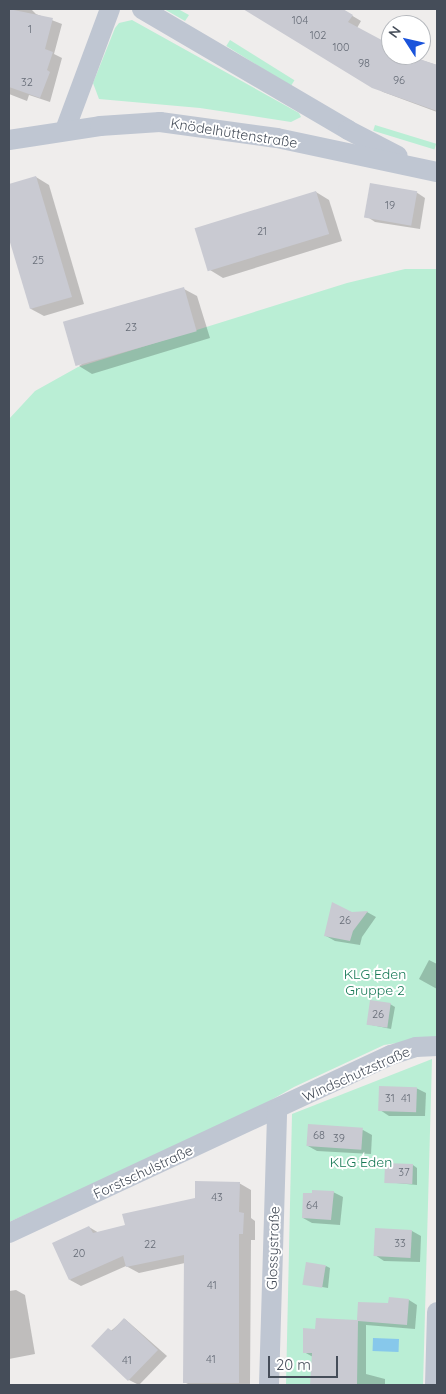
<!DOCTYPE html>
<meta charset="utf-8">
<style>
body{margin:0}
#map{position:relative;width:446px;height:1394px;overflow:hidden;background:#efedec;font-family:Quicksand,sans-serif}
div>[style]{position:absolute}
.green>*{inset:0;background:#baeed5;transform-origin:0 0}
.water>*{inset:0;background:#87c8eb;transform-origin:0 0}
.shadow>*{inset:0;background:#0003}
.building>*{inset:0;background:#c9cad2;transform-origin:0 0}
.street>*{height:20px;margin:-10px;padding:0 10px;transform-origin:10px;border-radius:10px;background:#bfc6d2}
span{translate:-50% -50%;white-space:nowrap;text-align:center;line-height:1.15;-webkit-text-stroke:4px #fff;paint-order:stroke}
.number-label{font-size:11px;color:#666c77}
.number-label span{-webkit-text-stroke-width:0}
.street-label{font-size:14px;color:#454d59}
.park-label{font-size:14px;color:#177956}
.frame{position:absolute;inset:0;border:10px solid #454d59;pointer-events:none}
.north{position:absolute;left:381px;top:15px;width:50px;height:50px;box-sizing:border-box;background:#fff;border:1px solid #b5b8bd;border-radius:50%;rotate:305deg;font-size:14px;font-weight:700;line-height:20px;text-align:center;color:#454d59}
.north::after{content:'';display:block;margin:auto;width:18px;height:22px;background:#1a53db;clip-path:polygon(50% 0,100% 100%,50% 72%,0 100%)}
.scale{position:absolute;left:268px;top:1356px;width:70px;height:22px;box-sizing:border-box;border:2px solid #454d59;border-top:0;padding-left:6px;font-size:15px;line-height:18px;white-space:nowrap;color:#454d59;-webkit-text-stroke:4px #fff;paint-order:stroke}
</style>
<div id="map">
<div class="green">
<div style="clip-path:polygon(164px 9px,178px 9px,189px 15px,185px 21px)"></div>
<div style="clip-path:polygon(132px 20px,299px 113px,301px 117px,291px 122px,200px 108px,99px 99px,93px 83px,115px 28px,119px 23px)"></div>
<div style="left:230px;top:40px;width:76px;height:7px;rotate:32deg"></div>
<div style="left:375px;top:125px;width:64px;height:6px;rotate:17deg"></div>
<div style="clip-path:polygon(405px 269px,437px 269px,437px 1037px,384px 1045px,294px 1087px,236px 1120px,9px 1222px,9px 419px,35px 391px,78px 367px,347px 283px)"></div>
<div style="clip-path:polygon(432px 1059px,423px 1385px,286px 1385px,292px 1114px)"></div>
</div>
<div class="water">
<div style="left:373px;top:1338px;width:26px;height:13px;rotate:2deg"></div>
</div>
<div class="shadow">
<div style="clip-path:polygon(9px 9px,31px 9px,36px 14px,62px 24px,54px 54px,62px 58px,50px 102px,29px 95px,27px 101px,9px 94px)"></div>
<div style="clip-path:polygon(246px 9px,341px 9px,361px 21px,357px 28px,391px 46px,391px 55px,405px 55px,437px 65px,437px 112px,383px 92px)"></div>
<div style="clip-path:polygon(36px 177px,49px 185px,84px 304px,44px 316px,31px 309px,9px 234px,9px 185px)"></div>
<div style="clip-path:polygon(316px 192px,329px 200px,342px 241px,223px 278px,210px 270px)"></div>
<div style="clip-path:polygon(416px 192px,425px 198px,420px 229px,375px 222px,366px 216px)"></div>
<div style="clip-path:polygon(184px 289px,197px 296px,210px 338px,92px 374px,79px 366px)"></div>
<div style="clip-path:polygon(367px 912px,376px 917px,362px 937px,360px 945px,335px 941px,326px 936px,352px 913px)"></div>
<div style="clip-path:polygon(429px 960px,437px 964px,437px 989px,419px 979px)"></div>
<div style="clip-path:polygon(390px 1004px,395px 1007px,391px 1029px,367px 1024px)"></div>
<div style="clip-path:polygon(416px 1088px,426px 1093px,425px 1116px,389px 1116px,380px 1110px)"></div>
<div style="clip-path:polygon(363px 1130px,372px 1135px,371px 1154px,317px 1151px,308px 1146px)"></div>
<div style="clip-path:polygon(413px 1165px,417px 1168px,417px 1185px,386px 1182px)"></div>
<div style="clip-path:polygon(239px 1183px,251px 1190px,251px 1218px,255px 1221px,255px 1240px,251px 1240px,250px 1385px,190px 1385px,184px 1382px,185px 1263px,139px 1273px,126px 1266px,81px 1286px,70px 1280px,89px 1227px,99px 1233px,126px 1226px)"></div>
<div style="clip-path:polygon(333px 1192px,343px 1197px,340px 1225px,312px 1223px,303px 1218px)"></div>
<div style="clip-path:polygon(412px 1231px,421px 1236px,420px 1262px,384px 1261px,375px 1255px)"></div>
<div style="clip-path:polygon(326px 1266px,330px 1268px,328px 1288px,305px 1284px)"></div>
<div style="clip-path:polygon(16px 1290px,25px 1295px,35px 1354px,9px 1359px,9px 1291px)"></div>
<div style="clip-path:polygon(409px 1300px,417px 1305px,415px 1329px,366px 1325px,366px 1374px,385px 1379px,385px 1385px,311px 1385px,313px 1357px,304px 1352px,316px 1330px,317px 1320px,358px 1321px,359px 1303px,389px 1304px)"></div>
<div style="clip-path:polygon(125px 1319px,167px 1356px,139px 1385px,129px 1380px,93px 1346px)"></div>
</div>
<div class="building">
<div style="clip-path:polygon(9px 9px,53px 18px,45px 49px,53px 52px,47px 70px,50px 72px,40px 98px,9px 87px)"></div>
<div style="clip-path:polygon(243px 9px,343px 9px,353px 15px,348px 22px,391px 45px,391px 55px,408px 55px,437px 65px,437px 111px,372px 88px)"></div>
<div style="clip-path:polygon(36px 176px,72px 297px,30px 309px,9px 239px,9px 184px)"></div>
<div style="left:370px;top:183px;width:48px;height:35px;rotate:10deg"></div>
<div style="left:316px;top:191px;width:45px;height:127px;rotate:73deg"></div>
<div style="left:184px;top:287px;width:46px;height:126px;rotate:74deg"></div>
<div style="clip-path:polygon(332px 902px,352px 912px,368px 911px,353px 931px,350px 941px,324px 936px)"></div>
<div style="left:370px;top:1000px;width:21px;height:25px;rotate:8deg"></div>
<div style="left:379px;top:1086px;width:38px;height:25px;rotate:2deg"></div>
<div style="left:308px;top:1124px;width:55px;height:22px;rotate:4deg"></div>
<div style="left:385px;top:1163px;width:28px;height:20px;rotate:2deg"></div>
<div style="clip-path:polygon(195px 1181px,240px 1182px,239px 1212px,244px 1213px,243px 1234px,239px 1234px,239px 1383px,183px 1383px,184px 1255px,126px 1267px,123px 1256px,69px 1280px,52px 1243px,89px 1226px,93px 1233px,125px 1225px,122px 1214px,195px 1198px)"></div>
<div style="clip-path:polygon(312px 1190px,334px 1191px,331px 1220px,302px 1218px,303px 1193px,312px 1193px)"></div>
<div style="left:375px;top:1228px;width:37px;height:28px;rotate:3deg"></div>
<div style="left:306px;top:1262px;width:20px;height:23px;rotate:9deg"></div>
<div style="clip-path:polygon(389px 1297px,409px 1299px,407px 1325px,358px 1321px,357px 1385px,310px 1385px,312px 1353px,303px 1353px,303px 1328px,315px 1329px,316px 1318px,357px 1320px,358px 1302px,388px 1303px)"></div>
<div style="clip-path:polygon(124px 1318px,158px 1350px,128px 1381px,91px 1346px,108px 1328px,112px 1331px)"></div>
</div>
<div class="street">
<div style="left:142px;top:9px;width:239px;rotate:30.4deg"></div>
<div style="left:348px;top:130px;width:56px;rotate:27.5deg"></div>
<div style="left:65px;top:130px;width:129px;rotate:-69.6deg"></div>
<div style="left:9px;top:140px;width:92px;rotate:-8.7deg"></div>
<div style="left:100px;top:126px;width:60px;rotate:-3.8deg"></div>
<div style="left:160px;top:122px;width:118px;rotate:7.8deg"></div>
<div style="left:277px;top:138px;width:164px;rotate:12deg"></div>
<div style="left:9px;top:1233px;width:421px;rotate:-25deg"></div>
<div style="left:391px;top:1055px;width:26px;rotate:-18deg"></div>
<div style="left:416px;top:1047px;width:21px;rotate:-3deg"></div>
<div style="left:269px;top:1385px;width:275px;rotate:-88.3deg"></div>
<div style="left:435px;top:1385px;width:73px;rotate:-88.4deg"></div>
</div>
<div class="number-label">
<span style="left:300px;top:20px">104</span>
<span style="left:30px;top:29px">1</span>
<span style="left:318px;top:35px">102</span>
<span style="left:341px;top:47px">100</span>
<span style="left:364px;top:63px">98</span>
<span style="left:399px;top:80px">96</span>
<span style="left:27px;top:82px">32</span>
<span style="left:390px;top:205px">19</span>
<span style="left:262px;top:231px">21</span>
<span style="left:38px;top:260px">25</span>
<span style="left:131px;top:327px">23</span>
<span style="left:345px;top:920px">26</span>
<span style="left:378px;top:1014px">26</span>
<span style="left:390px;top:1098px">31</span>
<span style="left:406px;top:1098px">41</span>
<span style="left:319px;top:1135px">68</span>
<span style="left:339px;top:1138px">39</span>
<span style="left:404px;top:1172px">37</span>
<span style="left:217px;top:1197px">43</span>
<span style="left:312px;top:1205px">64</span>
<span style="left:400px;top:1243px">33</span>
<span style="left:150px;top:1244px">22</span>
<span style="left:79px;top:1253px">20</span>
<span style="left:212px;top:1285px">41</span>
<span style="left:211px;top:1359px">41</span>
<span style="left:127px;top:1360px">41</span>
</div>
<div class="street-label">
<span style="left:234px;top:133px;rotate:9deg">Knödelhüttenstraße</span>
<span style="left:356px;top:1074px;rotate:-24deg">Windschutzstraße</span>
<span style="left:143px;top:1172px;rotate:-25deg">Forstschulstraße</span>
<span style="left:273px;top:1248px;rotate:-88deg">Glossystraße</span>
</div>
<div class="park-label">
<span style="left:375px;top:982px">KLG Eden<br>Gruppe 2</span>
<span style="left:361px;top:1162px">KLG Eden</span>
</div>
<div class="frame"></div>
<div class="north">N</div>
<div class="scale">20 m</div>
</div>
